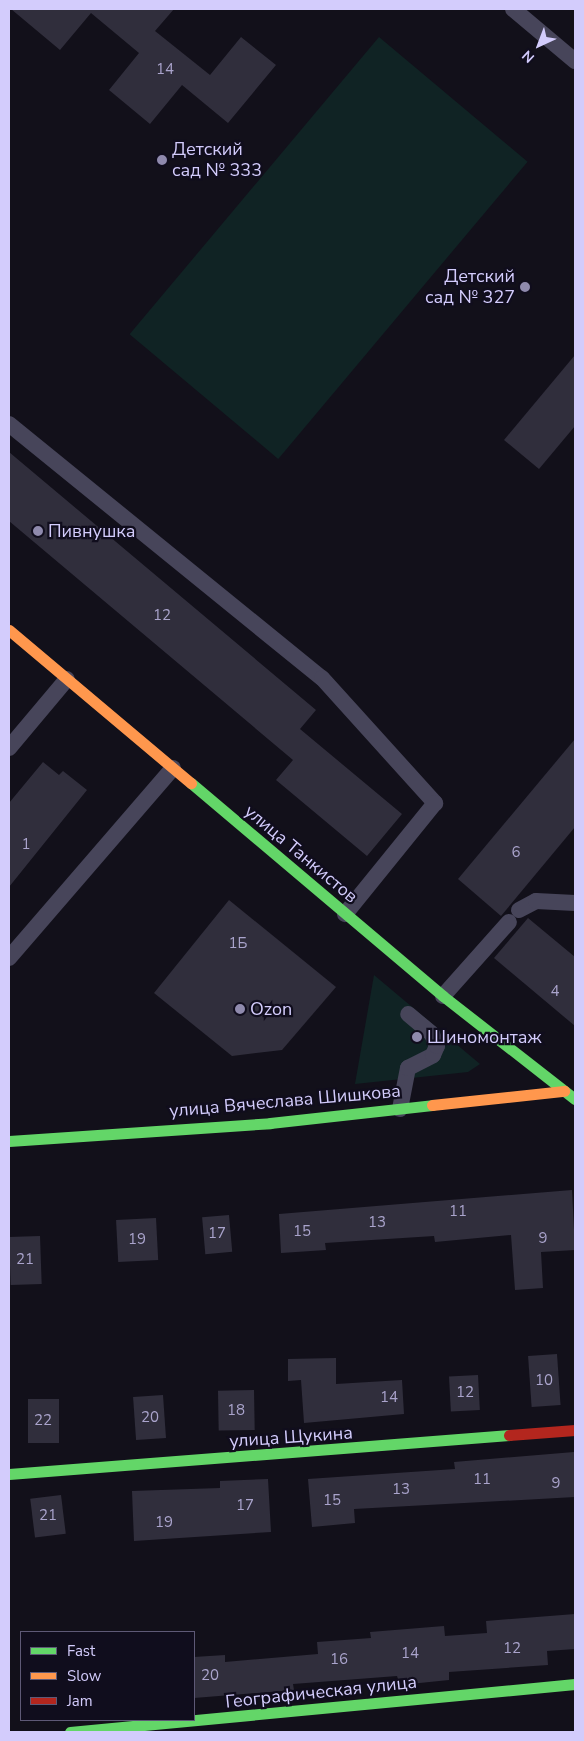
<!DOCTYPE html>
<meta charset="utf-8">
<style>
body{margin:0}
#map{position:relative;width:584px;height:1741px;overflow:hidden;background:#12101a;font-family:"Nunito Sans",sans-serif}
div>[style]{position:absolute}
.green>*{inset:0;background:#102324;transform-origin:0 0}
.building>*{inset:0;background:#302e3c;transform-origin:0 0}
.lane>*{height:16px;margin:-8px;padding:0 8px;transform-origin:8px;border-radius:8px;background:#47455a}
.fast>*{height:11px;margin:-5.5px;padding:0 5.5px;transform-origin:5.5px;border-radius:5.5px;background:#63d668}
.slow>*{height:11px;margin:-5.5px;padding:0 5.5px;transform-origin:5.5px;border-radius:5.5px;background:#ff974d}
.jam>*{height:11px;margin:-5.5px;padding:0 5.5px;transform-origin:5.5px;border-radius:5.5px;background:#b3261e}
.dots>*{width:14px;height:14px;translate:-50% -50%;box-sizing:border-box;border:2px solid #100d1d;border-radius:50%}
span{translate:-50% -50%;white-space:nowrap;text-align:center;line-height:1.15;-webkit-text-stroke:4.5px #100d1d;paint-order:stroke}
.number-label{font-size:15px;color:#aaa4cc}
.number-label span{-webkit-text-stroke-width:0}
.poi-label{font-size:18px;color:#d3ccfc}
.left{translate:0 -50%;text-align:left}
.right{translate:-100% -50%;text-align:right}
.street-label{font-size:18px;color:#d3ccfc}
.frame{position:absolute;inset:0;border:10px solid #d3ccfc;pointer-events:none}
.legend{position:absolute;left:20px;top:1631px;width:175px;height:90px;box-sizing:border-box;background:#100d1d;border:1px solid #5e5976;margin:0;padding:6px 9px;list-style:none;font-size:15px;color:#d3ccfc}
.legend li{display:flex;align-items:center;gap:10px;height:25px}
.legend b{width:25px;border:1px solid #5e5976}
.north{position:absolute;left:514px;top:20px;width:50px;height:50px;-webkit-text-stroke:4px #100d1d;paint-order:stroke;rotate:223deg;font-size:14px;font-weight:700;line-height:20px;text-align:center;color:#d3ccfc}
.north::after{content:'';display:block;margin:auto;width:18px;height:22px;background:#d3ccfc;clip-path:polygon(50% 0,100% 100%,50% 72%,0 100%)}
</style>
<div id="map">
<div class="green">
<div style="left:379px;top:37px;width:194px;height:388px;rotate:40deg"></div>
<div style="clip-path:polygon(374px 975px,480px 1064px,468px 1072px,355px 1084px)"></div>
</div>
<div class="building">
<div style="clip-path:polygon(11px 9px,174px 9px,155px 31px,210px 75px,241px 37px,276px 65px,228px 123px,182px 85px,150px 124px,109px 90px,139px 53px,91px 13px,60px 50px)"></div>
<div style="clip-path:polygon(575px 355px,575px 426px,539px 469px,504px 440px)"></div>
<div style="clip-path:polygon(9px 452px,316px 710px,300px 729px,402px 814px,367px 856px,276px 780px,293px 760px,9px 521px)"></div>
<div style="clip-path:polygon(575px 739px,575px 827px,501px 916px,458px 879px)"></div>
<div style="clip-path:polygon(43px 762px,59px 775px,63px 771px,87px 790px,9px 887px,9px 803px)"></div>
<div style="clip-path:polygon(229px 900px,336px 987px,282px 1050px,232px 1056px,154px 993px)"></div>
<div style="clip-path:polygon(528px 918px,575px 957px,575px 1026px,494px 958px)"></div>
<div style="clip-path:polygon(572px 1190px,575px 1250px,541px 1252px,543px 1288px,515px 1290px,511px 1235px,435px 1242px,434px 1236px,325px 1243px,326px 1250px,281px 1253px,279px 1214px)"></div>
<div style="left:229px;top:1215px;width:37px;height:27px;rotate:85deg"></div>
<div style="left:156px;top:1218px;width:42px;height:40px;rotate:87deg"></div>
<div style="left:40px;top:1236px;width:48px;height:31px;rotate:88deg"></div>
<div style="left:557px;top:1354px;width:51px;height:29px;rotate:86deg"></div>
<div style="clip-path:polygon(336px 1358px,336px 1384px,402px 1380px,404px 1414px,304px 1423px,301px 1380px,288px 1381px,288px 1359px)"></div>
<div style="left:478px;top:1375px;width:35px;height:29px;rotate:87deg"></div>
<div style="left:254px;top:1390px;width:40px;height:36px;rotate:89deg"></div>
<div style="left:163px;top:1395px;width:43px;height:30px;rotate:86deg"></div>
<div style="left:28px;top:1399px;width:31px;height:44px"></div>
<div style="clip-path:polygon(574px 1452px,575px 1497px,354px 1509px,355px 1523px,312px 1527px,308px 1479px,455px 1469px,454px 1462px)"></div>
<div style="clip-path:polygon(268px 1479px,271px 1532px,134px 1541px,132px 1491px,220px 1488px,220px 1481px)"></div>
<div style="left:61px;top:1495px;width:39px;height:31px;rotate:83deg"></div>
<div style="clip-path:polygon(575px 1614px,575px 1649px,547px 1651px,548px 1665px,449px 1672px,449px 1680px,400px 1685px,397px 1676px,293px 1684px,294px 1690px,194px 1698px,194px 1657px,225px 1655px,225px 1662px,318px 1654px,317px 1642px,371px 1638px,370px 1632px,444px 1626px,445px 1636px,487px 1633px,486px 1621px)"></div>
</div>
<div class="lane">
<div style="left:513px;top:9px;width:81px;rotate:40deg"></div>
<div style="left:9px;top:424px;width:403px;rotate:39.1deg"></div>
<div style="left:322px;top:678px;width:169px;rotate:47.9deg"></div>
<div style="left:435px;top:803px;width:143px;rotate:129deg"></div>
<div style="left:9px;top:748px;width:90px;rotate:-50deg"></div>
<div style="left:519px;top:910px;width:19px;rotate:-28deg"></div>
<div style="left:536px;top:901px;width:39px;rotate:3deg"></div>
<div style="left:9px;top:958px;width:251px;rotate:-49.2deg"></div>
<div style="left:443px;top:996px;width:99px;rotate:-48.3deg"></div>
<div style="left:400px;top:1109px;width:42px;rotate:-79deg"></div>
<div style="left:408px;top:1068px;width:28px;rotate:-27deg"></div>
<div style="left:433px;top:1055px;width:10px;rotate:-66deg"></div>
<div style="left:437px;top:1046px;width:13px;rotate:-113deg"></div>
<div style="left:432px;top:1034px;width:31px;rotate:-140deg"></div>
</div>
<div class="fast">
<div style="left:191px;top:783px;width:330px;rotate:40.2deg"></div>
<div style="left:443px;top:996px;width:167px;rotate:38deg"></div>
<div style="left:9px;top:1141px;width:262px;rotate:-3.9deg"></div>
<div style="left:270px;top:1123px;width:163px;rotate:-6.3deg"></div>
<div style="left:9px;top:1474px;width:502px;rotate:-4.46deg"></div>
<div style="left:70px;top:1732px;width:507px;rotate:-5.43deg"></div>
</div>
<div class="slow">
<div style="left:9px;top:630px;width:238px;rotate:40.1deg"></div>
<div style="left:432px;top:1105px;width:133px;rotate:-6.1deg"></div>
</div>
<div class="jam">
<div style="left:509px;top:1435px;width:66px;rotate:-4.3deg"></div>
</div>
<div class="dots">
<div style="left:162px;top:160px;background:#8f8aad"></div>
<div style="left:525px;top:287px;background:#8f8aad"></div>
<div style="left:38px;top:531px;background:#8f8aad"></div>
<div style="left:240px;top:1009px;background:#8f8aad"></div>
<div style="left:417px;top:1037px;background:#8f8aad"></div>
</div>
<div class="number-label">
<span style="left:165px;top:70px">14</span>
<span style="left:162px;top:616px">12</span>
<span style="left:26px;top:845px">1</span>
<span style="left:516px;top:853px">6</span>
<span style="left:238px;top:944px">1Б</span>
<span style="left:555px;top:992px">4</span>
<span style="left:458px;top:1212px">11</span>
<span style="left:377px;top:1223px">13</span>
<span style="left:302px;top:1232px">15</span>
<span style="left:217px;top:1234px">17</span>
<span style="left:543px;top:1239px">9</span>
<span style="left:137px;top:1240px">19</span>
<span style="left:25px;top:1260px">21</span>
<span style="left:544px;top:1381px">10</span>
<span style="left:465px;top:1393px">12</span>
<span style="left:389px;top:1398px">14</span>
<span style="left:236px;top:1411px">18</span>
<span style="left:150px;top:1418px">20</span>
<span style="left:43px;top:1421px">22</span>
<span style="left:482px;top:1480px">11</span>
<span style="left:556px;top:1484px">9</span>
<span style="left:401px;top:1490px">13</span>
<span style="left:332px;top:1501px">15</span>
<span style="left:245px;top:1506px">17</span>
<span style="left:48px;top:1516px">21</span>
<span style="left:164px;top:1523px">19</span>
<span style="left:512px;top:1649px">12</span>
<span style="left:410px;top:1654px">14</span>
<span style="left:339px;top:1660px">16</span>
<span style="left:210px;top:1676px">20</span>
</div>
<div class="poi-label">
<span class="left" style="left:172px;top:160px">Детский<br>сад № 333</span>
<span class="right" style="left:515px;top:287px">Детский<br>сад № 327</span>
<span class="left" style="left:48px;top:531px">Пивнушка</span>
<span class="left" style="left:250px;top:1009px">Ozon</span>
<span class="left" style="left:427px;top:1037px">Шиномонтаж</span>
</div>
<div class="street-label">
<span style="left:301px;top:854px;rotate:40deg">улица Танкистов</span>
<span style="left:285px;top:1101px;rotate:-5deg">улица Вячеслава Шишкова</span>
<span style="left:291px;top:1437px;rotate:-4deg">улица Щукина</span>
<span style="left:321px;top:1692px;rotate:-6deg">Географическая улица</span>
</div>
<div class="frame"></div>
<ul class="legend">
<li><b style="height:6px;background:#63d668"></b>Fast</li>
<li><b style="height:6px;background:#ff974d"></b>Slow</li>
<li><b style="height:6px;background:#b3261e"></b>Jam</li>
</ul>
<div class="north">N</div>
</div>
